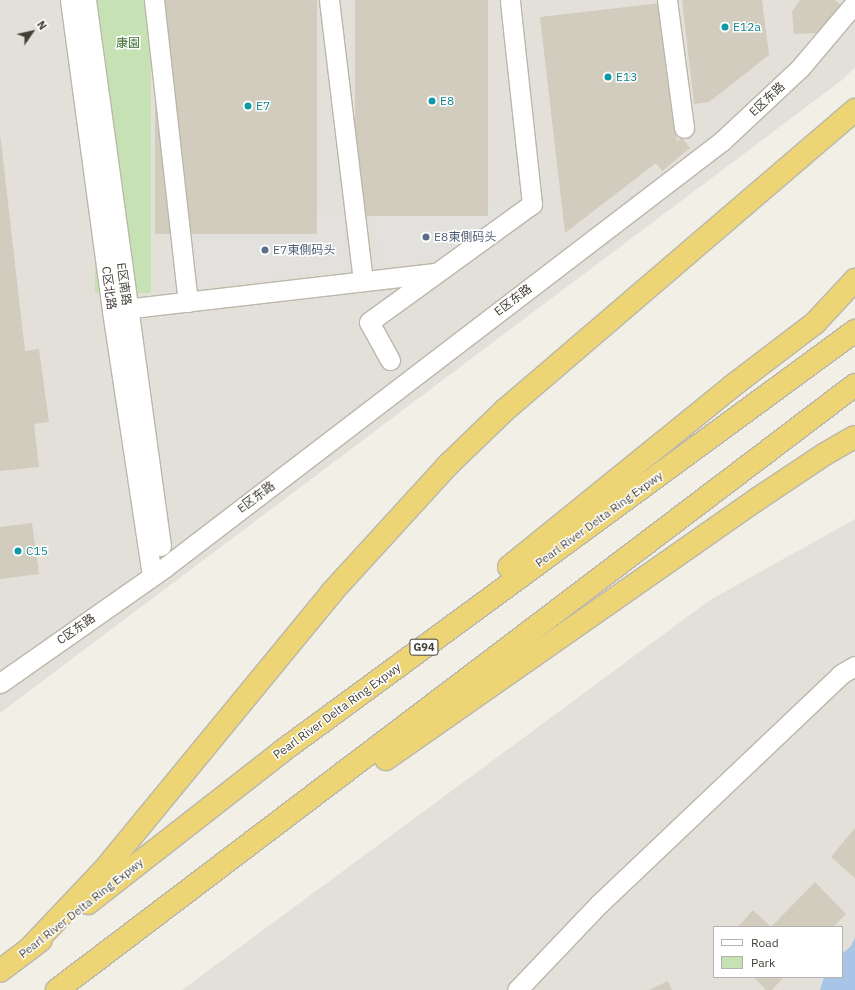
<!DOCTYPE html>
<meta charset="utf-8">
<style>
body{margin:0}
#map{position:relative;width:855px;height:990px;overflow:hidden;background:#f1efe6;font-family:"IBM Plex Sans","Noto Sans SC",sans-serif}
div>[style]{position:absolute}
.industrial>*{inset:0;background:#e3e0da}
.green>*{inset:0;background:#c6e1b3;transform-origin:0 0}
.parking>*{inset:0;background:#e2e1dd;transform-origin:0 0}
.water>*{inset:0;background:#a8c5e7}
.building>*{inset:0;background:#d1ccbd;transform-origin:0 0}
.roads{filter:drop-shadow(1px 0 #bbb7aa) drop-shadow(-1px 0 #bbb7aa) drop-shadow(0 1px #bbb7aa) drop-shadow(0 -1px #bbb7aa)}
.minor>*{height:19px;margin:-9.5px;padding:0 9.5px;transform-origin:9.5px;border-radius:9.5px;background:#fff}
.highway>*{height:22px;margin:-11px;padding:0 11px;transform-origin:11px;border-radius:11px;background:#edd575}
.dots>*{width:11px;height:11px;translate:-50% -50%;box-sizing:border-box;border:2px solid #fff;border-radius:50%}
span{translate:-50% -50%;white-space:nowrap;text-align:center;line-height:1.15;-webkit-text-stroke:3px #fff;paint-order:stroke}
.shield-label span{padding:1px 3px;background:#fff;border:1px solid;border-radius:3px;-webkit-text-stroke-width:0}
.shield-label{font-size:11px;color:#433f36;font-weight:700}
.culture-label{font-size:12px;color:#0d838f}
.left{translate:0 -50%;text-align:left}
.park-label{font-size:12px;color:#3f6d30}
.street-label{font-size:12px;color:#433f36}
.service-label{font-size:12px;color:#4e5e75}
.legend{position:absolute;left:713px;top:926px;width:130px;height:52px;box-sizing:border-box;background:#fff;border:1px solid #b4b2af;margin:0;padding:5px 7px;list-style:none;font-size:12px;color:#433f36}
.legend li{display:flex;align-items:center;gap:8px;height:20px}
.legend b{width:20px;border:1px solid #b4b2af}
.north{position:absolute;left:12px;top:12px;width:40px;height:40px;-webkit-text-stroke:3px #fff;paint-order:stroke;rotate:56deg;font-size:11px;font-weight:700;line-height:16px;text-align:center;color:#433f36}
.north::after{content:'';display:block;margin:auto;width:14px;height:18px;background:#433f36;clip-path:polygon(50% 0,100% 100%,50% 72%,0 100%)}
</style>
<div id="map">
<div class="industrial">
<div style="clip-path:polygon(0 0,855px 0,855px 67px,842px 80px,0 713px)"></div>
<div style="clip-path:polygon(evenodd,855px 519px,855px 990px,182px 990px,710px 600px,855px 519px,714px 927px,842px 927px,842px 977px,714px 977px,714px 927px)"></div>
</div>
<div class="green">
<div style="left:95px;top:0;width:56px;height:293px"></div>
</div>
<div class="parking">
<div style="clip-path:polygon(509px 203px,509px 213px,439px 259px,381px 265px,377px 215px)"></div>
<div style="left:342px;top:212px;width:57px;height:161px;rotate:83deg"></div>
</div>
<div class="water">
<div style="clip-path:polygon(855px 937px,855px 990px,820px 990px,824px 977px,842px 977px,842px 954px,851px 946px)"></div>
</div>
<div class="building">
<div style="left:155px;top:0;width:162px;height:234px"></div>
<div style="left:355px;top:0;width:133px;height:216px"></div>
<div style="clip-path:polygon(682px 0,762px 0,769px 55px,709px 102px,694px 104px)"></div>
<div style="clip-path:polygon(800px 0,835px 0,841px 5px,820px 33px,794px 34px,792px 11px)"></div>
<div style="clip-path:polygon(661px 3px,677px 141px,682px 138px,690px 148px,662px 171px,656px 163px,565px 233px,540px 17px)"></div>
<div style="clip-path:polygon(0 133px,25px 351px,39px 349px,49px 422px,34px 424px,39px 467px,0 471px)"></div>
<div style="clip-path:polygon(32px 523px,39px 574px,0 579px,0 527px)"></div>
<div style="clip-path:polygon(855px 828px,855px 878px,831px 857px)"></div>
<div style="clip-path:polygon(815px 882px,846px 914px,833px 927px,738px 927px,753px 910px,771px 927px)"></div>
<div style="clip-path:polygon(754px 977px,784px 977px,772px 990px,766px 990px)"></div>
<div style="clip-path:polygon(668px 981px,672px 990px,649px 990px)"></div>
</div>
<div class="roads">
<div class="minor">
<div style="left:70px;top:0;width:314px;rotate:82.3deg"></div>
<div style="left:112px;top:311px;width:268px;rotate:81.4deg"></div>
<div style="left:86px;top:0;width:551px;rotate:82.18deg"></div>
<div style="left:154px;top:0;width:304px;rotate:83.6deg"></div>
<div style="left:329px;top:0;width:283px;rotate:83.1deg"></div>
<div style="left:667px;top:0;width:129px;rotate:82.4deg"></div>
<div style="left:115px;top:310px;width:321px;rotate:-6.6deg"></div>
<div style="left:390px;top:360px;width:43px;rotate:-118.9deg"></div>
<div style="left:369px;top:322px;width:201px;rotate:-35.9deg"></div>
<div style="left:532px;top:204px;width:205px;rotate:-96.2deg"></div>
<div style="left:0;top:683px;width:200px;rotate:-35deg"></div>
<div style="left:164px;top:568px;width:703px;rotate:-37.42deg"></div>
<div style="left:722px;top:141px;width:107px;rotate:-43.1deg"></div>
<div style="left:800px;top:68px;width:85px;rotate:-49.8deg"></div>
<div style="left:517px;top:990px;width:119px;rotate:-46.4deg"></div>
<div style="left:599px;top:904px;width:334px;rotate:-43.5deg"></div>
<div style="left:841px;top:674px;width:16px;rotate:-30deg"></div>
</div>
<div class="highway">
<div style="left:509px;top:567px;width:286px;rotate:-39deg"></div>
<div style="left:731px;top:387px;width:106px;rotate:-37.3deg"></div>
<div style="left:815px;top:323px;width:59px;rotate:-47.1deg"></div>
<div style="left:386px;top:759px;width:452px;rotate:-35deg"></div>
<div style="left:756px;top:500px;width:83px;rotate:-33.7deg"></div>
<div style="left:825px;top:454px;width:34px;rotate:-30deg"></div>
<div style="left:88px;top:903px;width:245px;rotate:-38deg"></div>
<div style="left:281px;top:752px;width:712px;rotate:-36.26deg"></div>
<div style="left:29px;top:949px;width:109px;rotate:-46.5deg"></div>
<div style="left:104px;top:870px;width:360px;rotate:-50.6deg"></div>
<div style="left:332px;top:592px;width:172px;rotate:-47.6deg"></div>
<div style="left:448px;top:465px;width:79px;rotate:-44deg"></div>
<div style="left:505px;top:410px;width:461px;rotate:-40.6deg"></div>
<div style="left:0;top:971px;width:51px;rotate:-37.1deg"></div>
<div style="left:57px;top:990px;width:1001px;rotate:-37.17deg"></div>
</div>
</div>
<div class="dots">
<div style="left:725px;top:27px;background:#0f9aa8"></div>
<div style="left:608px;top:77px;background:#0f9aa8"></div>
<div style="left:432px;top:101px;background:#0f9aa8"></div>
<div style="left:248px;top:106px;background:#0f9aa8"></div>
<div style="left:426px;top:237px;background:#5c6f8a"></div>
<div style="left:265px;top:250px;background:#5c6f8a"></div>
<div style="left:18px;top:551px;background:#0f9aa8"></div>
</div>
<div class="shield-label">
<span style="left:424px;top:647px">G94</span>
</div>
<div class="culture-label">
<span class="left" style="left:733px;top:27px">E12a</span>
<span class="left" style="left:616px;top:77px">E13</span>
<span class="left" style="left:440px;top:101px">E8</span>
<span class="left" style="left:256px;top:106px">E7</span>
<span class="left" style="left:26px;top:551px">C15</span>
</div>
<div class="park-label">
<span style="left:128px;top:43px">康園</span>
</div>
<div class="street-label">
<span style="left:767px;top:99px;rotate:-43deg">E区东路</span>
<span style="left:124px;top:284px;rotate:82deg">E区南路</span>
<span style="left:109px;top:288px;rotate:82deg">C区北路</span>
<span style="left:513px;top:300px;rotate:-37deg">E区东路</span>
<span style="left:256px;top:497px;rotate:-37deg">E区东路</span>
<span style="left:599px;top:519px;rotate:-36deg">Pearl River Delta Ring Expwy</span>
<span style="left:76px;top:629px;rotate:-35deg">C区东路</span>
<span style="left:337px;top:711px;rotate:-36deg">Pearl River Delta Ring Expwy</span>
<span style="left:81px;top:908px;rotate:-38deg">Pearl River Delta Ring Expwy</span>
</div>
<div class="service-label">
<span class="left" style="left:434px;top:237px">E8東側码头</span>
<span class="left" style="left:273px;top:250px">E7東側码头</span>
</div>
<ul class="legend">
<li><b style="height:5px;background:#fff"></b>Road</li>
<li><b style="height:11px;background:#c6e1b3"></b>Park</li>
</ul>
<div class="north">N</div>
</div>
